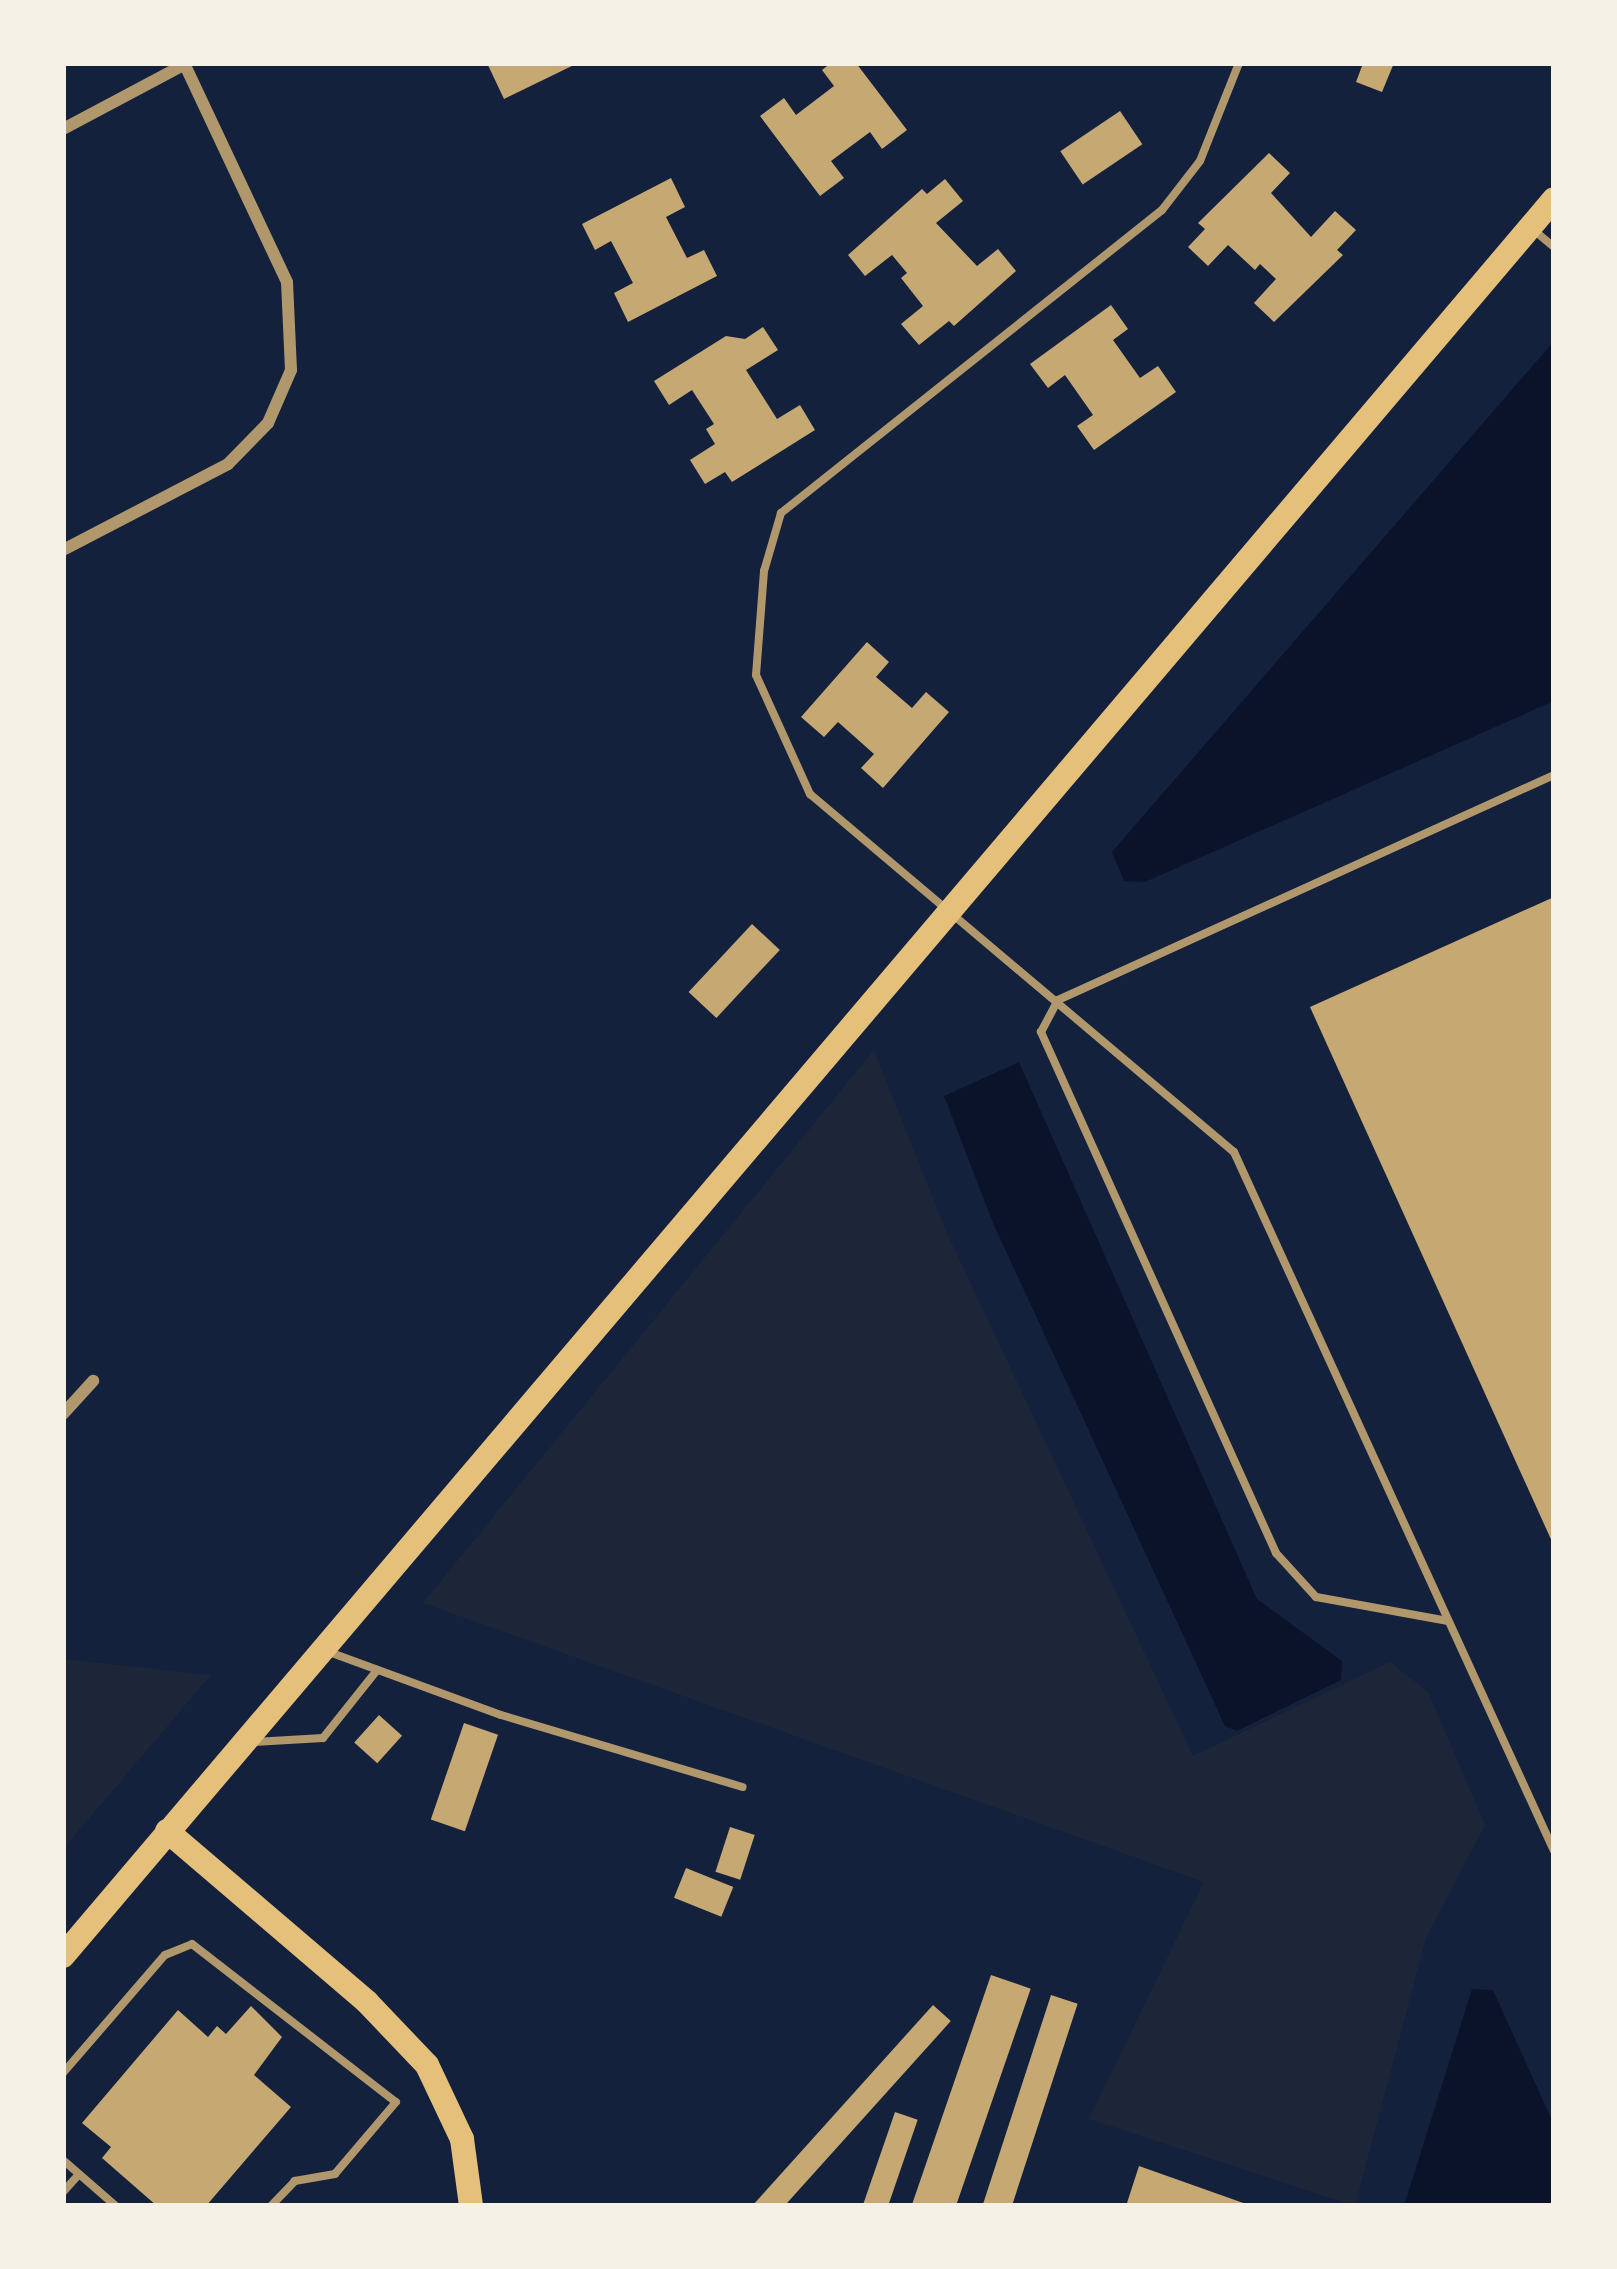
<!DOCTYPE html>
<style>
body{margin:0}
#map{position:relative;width:1617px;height:2269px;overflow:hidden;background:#14213d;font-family:Commissioner,sans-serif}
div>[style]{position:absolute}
.green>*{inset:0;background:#1d2539}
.water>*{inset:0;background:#0b132b}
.building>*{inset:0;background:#c6a872;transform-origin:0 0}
.service>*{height:8px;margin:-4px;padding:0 4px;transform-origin:4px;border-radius:4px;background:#b1986c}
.minor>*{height:12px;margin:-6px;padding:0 6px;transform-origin:6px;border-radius:6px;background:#b1986c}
.primary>*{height:24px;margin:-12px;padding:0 12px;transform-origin:12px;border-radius:12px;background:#e5c07b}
.trunk>*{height:24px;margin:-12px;padding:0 12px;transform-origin:12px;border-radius:12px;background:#e5c07b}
span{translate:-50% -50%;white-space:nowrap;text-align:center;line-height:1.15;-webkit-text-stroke:12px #f6f1e7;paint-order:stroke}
.frame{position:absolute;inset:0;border:66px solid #f6f1e7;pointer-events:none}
</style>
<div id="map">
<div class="green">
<div style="clip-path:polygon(874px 1050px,946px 1231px,1193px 1756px,1390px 1662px,1428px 1692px,1485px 1825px,1426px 1938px,1355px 2206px,1089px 2119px,1204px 1882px,423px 1603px)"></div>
<div style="clip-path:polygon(63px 1659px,211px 1675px,63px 1849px)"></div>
</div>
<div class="water">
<div style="clip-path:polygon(1554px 341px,1554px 701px,1145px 882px,1124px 881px,1112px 852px)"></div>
<div style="clip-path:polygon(1019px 1062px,1257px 1599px,1342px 1661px,1341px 1680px,1237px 1731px,1225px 1726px,993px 1223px,944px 1096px)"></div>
<div style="clip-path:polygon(1472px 1989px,1493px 1990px,1554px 2125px,1554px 2206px,1404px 2206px)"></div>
</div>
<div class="building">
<div style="clip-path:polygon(487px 63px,578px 63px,504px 99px)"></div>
<div style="clip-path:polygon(831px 63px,856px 63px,907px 130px,882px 149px,870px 132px,831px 161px,844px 178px,820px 196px,760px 116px,784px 98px,796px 115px,834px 86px,822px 70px)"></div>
<div style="clip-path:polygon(1354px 63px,1394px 63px,1382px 92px,1356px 82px,1362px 66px)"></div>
<div style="left:1120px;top:111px;width:40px;height:72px;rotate:56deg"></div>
<div style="clip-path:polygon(1269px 153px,1290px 173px,1271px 193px,1311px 237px,1335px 211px,1356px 230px,1337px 250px,1343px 255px,1274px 322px,1254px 303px,1276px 279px,1260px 264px,1255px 270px,1228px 245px,1208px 266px,1188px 247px,1205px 229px,1198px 223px)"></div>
<div style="clip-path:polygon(671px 178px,685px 207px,666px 217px,687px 258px,704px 250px,717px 276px,628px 322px,614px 293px,633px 283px,611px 241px,595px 250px,582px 224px)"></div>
<div style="clip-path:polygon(945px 179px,963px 201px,936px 223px,977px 266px,998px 249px,1016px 271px,954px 326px,949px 321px,919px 345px,901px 324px,923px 306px,901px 278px,907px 273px,892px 255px,865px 276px,848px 255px,922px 189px,927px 194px)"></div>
<div style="clip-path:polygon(1111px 305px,1128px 329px,1113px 340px,1140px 378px,1158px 366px,1176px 392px,1094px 450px,1077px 426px,1093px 415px,1065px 375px,1048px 388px,1030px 364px)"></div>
<div style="clip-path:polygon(763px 327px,778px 350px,746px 370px,777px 419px,800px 405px,815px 430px,732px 482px,725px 472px,705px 484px,690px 460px,715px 444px,706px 429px,714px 424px,692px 390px,669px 405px,654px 381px,726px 336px,745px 339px)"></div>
<div style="clip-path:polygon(867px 642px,889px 662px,876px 677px,912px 708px,926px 692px,949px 712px,883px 788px,861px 768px,874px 754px,838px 722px,824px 737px,801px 717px)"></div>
<div style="clip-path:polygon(1554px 897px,1554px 1546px,1310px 1007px)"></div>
<div style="left:752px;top:924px;width:38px;height:93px;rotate:43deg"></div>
<div style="left:379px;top:1715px;width:31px;height:37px;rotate:42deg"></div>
<div style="left:464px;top:1723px;width:36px;height:102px;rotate:19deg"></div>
<div style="left:730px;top:1827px;width:26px;height:47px;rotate:18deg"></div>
<div style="left:686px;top:1868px;width:51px;height:32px;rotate:22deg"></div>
<div style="left:991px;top:1975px;width:42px;height:244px;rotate:19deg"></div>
<div style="left:1051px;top:1995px;width:28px;height:223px;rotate:18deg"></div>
<div style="left:933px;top:2005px;width:24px;height:270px;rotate:42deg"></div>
<div style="clip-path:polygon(251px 2006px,282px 2037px,254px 2075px,291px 2107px,206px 2206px,157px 2206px,102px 2158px,111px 2147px,82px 2123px,178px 2010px,208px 2037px,217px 2026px,226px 2034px)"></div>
<div style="left:895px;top:2112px;width:24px;height:99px;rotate:19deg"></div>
<div style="clip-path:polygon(1139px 2166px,1249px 2205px,1249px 2206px,1126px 2206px)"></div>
</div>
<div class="service">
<div style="left:1239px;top:63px;width:105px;rotate:111.7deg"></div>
<div style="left:1200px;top:161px;width:62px;rotate:127.8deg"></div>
<div style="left:1162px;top:210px;width:487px;rotate:141.5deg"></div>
<div style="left:781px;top:513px;width:60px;rotate:106.3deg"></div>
<div style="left:764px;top:571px;width:104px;rotate:94.4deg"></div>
<div style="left:756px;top:675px;width:131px;rotate:65.6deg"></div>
<div style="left:810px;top:794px;width:555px;rotate:40.18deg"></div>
<div style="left:1234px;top:1152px;width:769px;rotate:65.4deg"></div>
<div style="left:1536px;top:232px;width:23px;rotate:40deg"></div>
<div style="left:1448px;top:1621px;width:134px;rotate:-169.7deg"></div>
<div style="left:1316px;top:1597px;width:59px;rotate:-132.3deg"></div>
<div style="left:1276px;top:1553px;width:572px;rotate:-114.28deg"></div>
<div style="left:1041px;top:1032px;width:36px;rotate:-62deg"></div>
<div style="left:1058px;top:1000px;width:545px;rotate:-24.4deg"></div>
<div style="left:329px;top:1652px;width:183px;rotate:20.1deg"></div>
<div style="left:501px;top:1715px;width:252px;rotate:16.6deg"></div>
<div style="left:252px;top:1742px;width:71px;rotate:-3.2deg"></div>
<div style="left:323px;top:1738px;width:87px;rotate:-51.5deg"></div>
<div style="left:63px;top:2073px;width:156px;rotate:-49.2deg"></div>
<div style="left:165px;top:1955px;width:29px;rotate:-22deg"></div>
<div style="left:192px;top:1944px;width:258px;rotate:37.8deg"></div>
<div style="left:396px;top:2102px;width:94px;rotate:130.3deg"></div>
<div style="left:335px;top:2174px;width:41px;rotate:170.1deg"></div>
<div style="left:295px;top:2181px;width:35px;rotate:134deg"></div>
<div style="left:63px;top:2160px;width:70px;rotate:41deg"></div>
<div style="left:63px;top:2192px;width:24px;rotate:-48deg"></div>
</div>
<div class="minor">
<div style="left:63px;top:129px;width:138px;rotate:-28deg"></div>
<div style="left:63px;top:550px;width:186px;rotate:-27.5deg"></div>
<div style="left:228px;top:464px;width:57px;rotate:-45.7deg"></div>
<div style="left:268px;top:423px;width:58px;rotate:-66.5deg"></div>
<div style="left:291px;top:370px;width:88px;rotate:-92.6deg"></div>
<div style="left:287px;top:282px;width:242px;rotate:-115.2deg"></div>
<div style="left:63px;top:1414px;width:45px;rotate:-47.7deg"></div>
</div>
<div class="primary">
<div style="left:63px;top:1956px;width:2304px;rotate:-49.68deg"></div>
</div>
<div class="trunk">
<div style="left:167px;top:1831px;width:263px;rotate:40.5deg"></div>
<div style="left:367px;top:2002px;width:87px;rotate:46.4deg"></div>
<div style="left:427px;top:2065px;width:82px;rotate:64.7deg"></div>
<div style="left:462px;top:2139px;width:68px;rotate:82.3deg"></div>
</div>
<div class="frame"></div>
</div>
